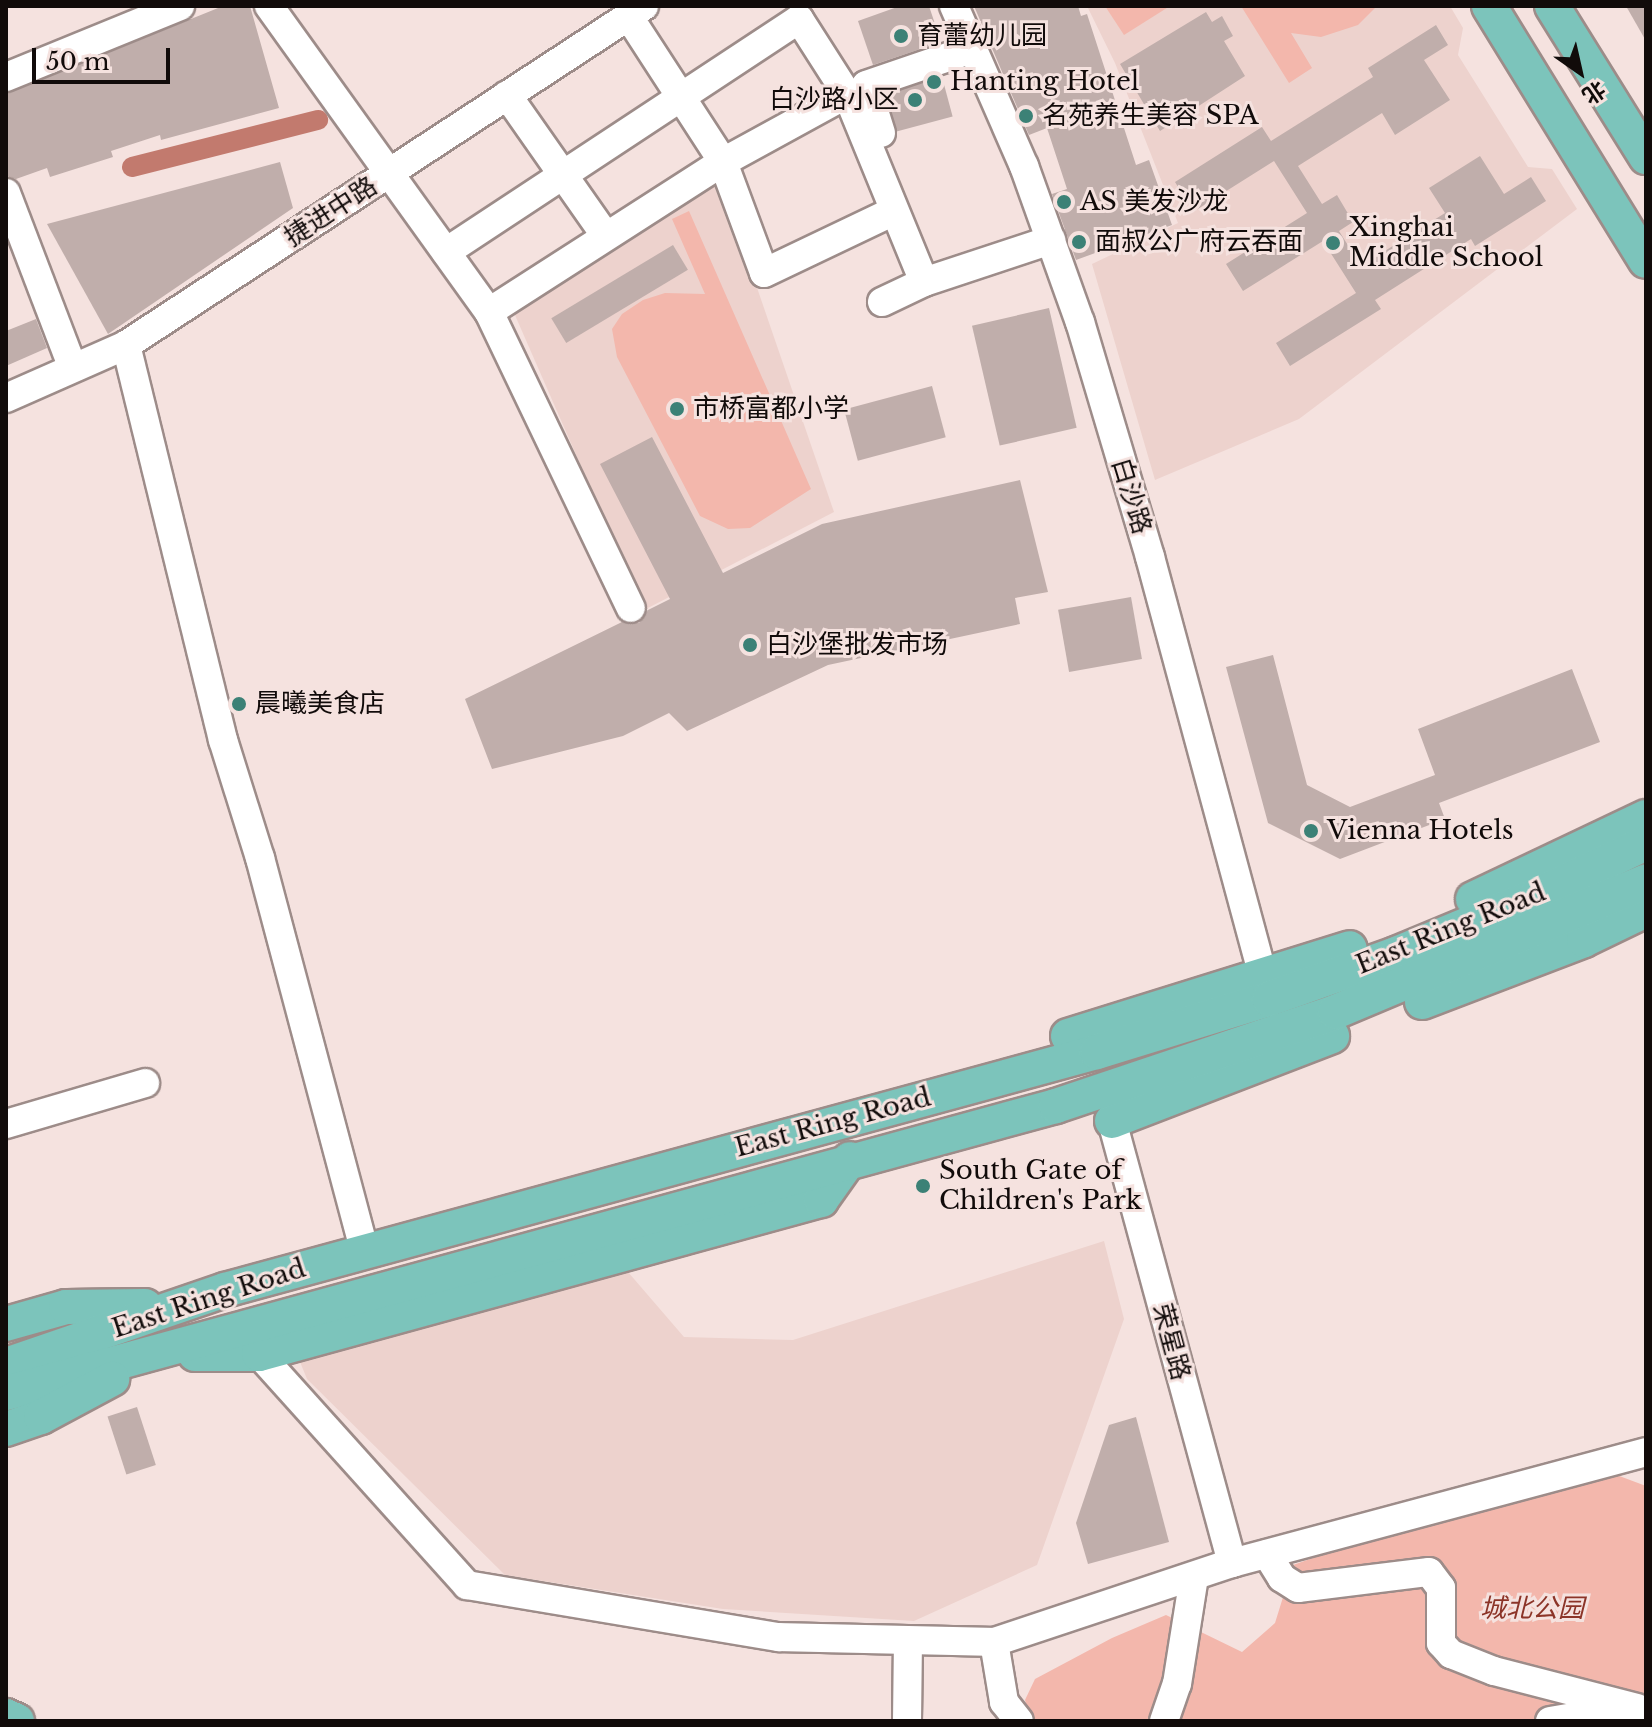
<!DOCTYPE html>
<meta charset="utf-8">
<style>
body{margin:0}
#map{position:relative;width:1652px;height:1727px;overflow:hidden;background:#f5e2df;font-family:"Libre Baskerville","Noto Sans SC",serif}
div>[style]{position:absolute}
.built>*{inset:0;background:#edd2cd}
.green>*{inset:0;background:#f3b7ac}
.canal>*{height:20px;margin:-10px;padding:0 10px;transform-origin:10px;border-radius:10px;background:#c27a6e}
.building>*{inset:0;background:#c0aeab;transform-origin:0 0}
.roads{filter:drop-shadow(2px 0 #9d8c89) drop-shadow(-2px 0 #9d8c89) drop-shadow(0 2px #9d8c89) drop-shadow(0 -2px #9d8c89)}
.minor>*{height:28px;margin:-14px;padding:0 14px;transform-origin:14px;border-radius:14px;background:#fff}
.major>*{height:34px;margin:-17px;padding:0 17px;transform-origin:17px;border-radius:17px;background:#7cc4bb}
.dots>*{width:22px;height:22px;translate:-50% -50%;box-sizing:border-box;border:4px solid #f5e2df;border-radius:50%}
span{translate:-50% -50%;white-space:nowrap;text-align:center;line-height:1.15;-webkit-text-stroke:6px #f5e2df;paint-order:stroke}
.poi-label{font-size:26px;color:#110b0a}
.left{translate:0 -50%;text-align:left}
.right{translate:-100% -50%;text-align:right}
.street-label{font-size:26px;color:#110b0a}
.park-label{font-size:26px;color:#8c3428;font-style:italic}
.frame{position:absolute;inset:0;border:8px solid #110b0a;pointer-events:none}
.north{position:absolute;left:1540px;top:32px;width:80px;height:80px;-webkit-text-stroke:6px #f5e2df;paint-order:stroke;rotate:146deg;font-size:22px;font-weight:700;line-height:32px;text-align:center;color:#110b0a}
.north::after{content:'';display:block;margin:auto;width:28px;height:36px;background:#110b0a;clip-path:polygon(50% 0,100% 100%,50% 72%,0 100%)}
.scale{position:absolute;left:32px;top:48px;width:138px;height:36px;box-sizing:border-box;border:4px solid #110b0a;border-top:0;padding-left:10px;font-size:24px;line-height:28px;white-space:nowrap;color:#110b0a;-webkit-text-stroke:6px #f5e2df;paint-order:stroke}
</style>
<div id="map">
<div class="built">
<div style="clip-path:polygon(1087px 6px,1450px 6px,1463px 28px,1458px 55px,1528px 167px,1552px 169px,1577px 209px,1299px 419px,1155px 480px,1092px 264px,1178px 223px,1115px 63px)"></div>
<div style="clip-path:polygon(719px 177px,834px 512px,644px 610px,511px 306px)"></div>
<div style="clip-path:polygon(1104px 1241px,1124px 1319px,1037px 1565px,914px 1621px,723px 1609px,505px 1575px,307px 1379px,298px 1357px,622px 1265px,684px 1337px,793px 1340px)"></div>
</div>
<div class="green">
<div style="clip-path:polygon(1105px 6px,1170px 6px,1124px 35px)"></div>
<div style="clip-path:polygon(1241px 6px,1377px 6px,1358px 25px,1321px 37px,1291px 33px,1312px 68px,1289px 83px)"></div>
<div style="clip-path:polygon(689px 211px,811px 489px,750px 528px,728px 529px,700px 516px,617px 357px,612px 329px,622px 314px,643px 300px,665px 293px,705px 294px,672px 219px)"></div>
<div style="clip-path:polygon(1614px 1474px,1646px 1486px,1646px 1721px,1030px 1721px,1025px 1700px,1035px 1679px,1112px 1638px,1166px 1615px,1242px 1652px,1275px 1623px,1293px 1565px,1424px 1519px)"></div>
</div>
<div class="canal">
<div style="left:132px;top:167px;width:192px;rotate:-14.2deg"></div>
</div>
<div class="building">
<div style="clip-path:polygon(223px 6px,250px 6px,279px 108px,161px 140px,160px 135px,111px 151px,113px 157px,50px 177px,47px 168px,16px 179px,6px 176px,6px 94px)"></div>
<div style="clip-path:polygon(900px 6px,929px 6px,941px 42px,873px 65px,858px 21px)"></div>
<div style="clip-path:polygon(974px 6px,1078px 6px,1081px 16px,1087px 14px,1136px 165px,1149px 160px,1172px 225px,1076px 260px,1052px 194px,1067px 189px,1047px 128px,1029px 135px)"></div>
<div style="clip-path:polygon(1626px 6px,1646px 6px,1646px 41px)"></div>
<div style="clip-path:polygon(1206px 12px,1212px 22px,1222px 16px,1233px 36px,1224px 41px,1245px 76px,1160px 131px,1120px 64px)"></div>
<div style="clip-path:polygon(1436px 25px,1448px 45px,1424px 60px,1450px 100px,1395px 135px,1382px 113px,1298px 166px,1322px 204px,1337px 195px,1353px 222px,1339px 231px,1361px 266px,1445px 213px,1429px 188px,1480px 156px,1504px 194px,1531px 177px,1546px 201px,1475px 246px,1471px 239px,1375px 300px,1381px 309px,1290px 366px,1276px 343px,1356px 293px,1323px 241px,1243px 291px,1226px 264px,1307px 213px,1274px 161px,1193px 212px,1175px 182px,1262px 127px,1271px 141px,1373px 77px,1368px 68px)"></div>
<div style="left:942px;top:77px;width:41px;height:58px;rotate:75deg"></div>
<div style="clip-path:polygon(280px 162px,293px 208px,108px 334px,47px 224px)"></div>
<div style="left:673px;top:245px;width:29px;height:142px;rotate:59deg"></div>
<div style="left:1049px;top:308px;width:123px;height:79px;rotate:77deg"></div>
<div style="clip-path:polygon(36px 319px,47px 348px,6px 366px,6px 331px)"></div>
<div style="left:932px;top:386px;width:53px;height:91px;rotate:75deg"></div>
<div style="clip-path:polygon(652px 437px,723px 573px,822px 524px,1020px 480px,1048px 592px,1015px 598px,1020px 624px,828px 665px,687px 731px,669px 713px,623px 736px,492px 769px,465px 699px,622px 622px,639px 623px,648px 610px,670px 599px,600px 464px)"></div>
<div style="left:1131px;top:597px;width:63px;height:74px;rotate:80deg"></div>
<div style="clip-path:polygon(1273px 655px,1307px 785px,1350px 807px,1435px 775px,1418px 729px,1572px 669px,1600px 742px,1439px 803px,1445px 819px,1340px 859px,1268px 823px,1226px 667px)"></div>
<div style="left:137px;top:1407px;width:61px;height:31px;rotate:72deg"></div>
<div style="clip-path:polygon(1136px 1417px,1169px 1542px,1088px 1564px,1076px 1523px,1109px 1425px)"></div>
</div>
<div class="roads">
<div class="minor">
<div style="left:269px;top:6px;width:377px;rotate:54.3deg"></div>
<div style="left:489px;top:312px;width:328px;rotate:64.4deg"></div>
<div style="left:954px;top:6px;width:175px;rotate:66.4deg"></div>
<div style="left:1024px;top:166px;width:166px;rotate:70.3deg"></div>
<div style="left:1080px;top:322px;width:245px;rotate:73.4deg"></div>
<div style="left:1150px;top:557px;width:453px;rotate:74.9deg"></div>
<div style="left:629px;top:17px;width:173px;rotate:57deg"></div>
<div style="left:723px;top:162px;width:141px;rotate:-28.7deg"></div>
<div style="left:847px;top:94px;width:203px;rotate:67.7deg"></div>
<div style="left:924px;top:282px;width:134px;rotate:-18.3deg"></div>
<div style="left:6px;top:77px;width:188px;rotate:-22.2deg"></div>
<div style="left:507px;top:95px;width:171px;rotate:55deg"></div>
<div style="left:881px;top:133px;width:50px;rotate:-107.4deg"></div>
<div style="left:866px;top:85px;width:109px;rotate:-18.8deg"></div>
<div style="left:6px;top:193px;width:187px;rotate:69.1deg"></div>
<div style="left:446px;top:252px;width:423px;rotate:-33.4deg"></div>
<div style="left:799px;top:19px;width:89px;rotate:57.4deg"></div>
<div style="left:882px;top:302px;width:47px;rotate:-25.5deg"></div>
<div style="left:489px;top:312px;width:278px;rotate:-32.7deg"></div>
<div style="left:723px;top:162px;width:118px;rotate:69.7deg"></div>
<div style="left:764px;top:273px;width:144px;rotate:-25.5deg"></div>
<div style="left:126px;top:345px;width:407px;rotate:76.2deg"></div>
<div style="left:223px;top:740px;width:124px;rotate:72.6deg"></div>
<div style="left:260px;top:858px;width:406px;rotate:75.1deg"></div>
<div style="left:6px;top:398px;width:131px;rotate:-23.8deg"></div>
<div style="left:126px;top:345px;width:619px;rotate:-33.2deg"></div>
<div style="left:1112px;top:1121px;width:458px;rotate:74.8deg"></div>
<div style="left:6px;top:1124px;width:145px;rotate:-16.4deg"></div>
<div style="left:259px;top:1354px;width:311px;rotate:48deg"></div>
<div style="left:467px;top:1585px;width:316px;rotate:9.5deg"></div>
<div style="left:779px;top:1637px;width:215px;rotate:1.3deg"></div>
<div style="left:994px;top:1642px;width:251px;rotate:-18.4deg"></div>
<div style="left:1232px;top:1563px;width:429px;rotate:-15deg"></div>
<div style="left:1267px;top:1554px;width:28px;rotate:58deg"></div>
<div style="left:1282px;top:1578px;width:19px;rotate:32deg"></div>
<div style="left:1298px;top:1588px;width:132px;rotate:-7deg"></div>
<div style="left:1429px;top:1572px;width:20px;rotate:53deg"></div>
<div style="left:1441px;top:1588px;width:55px;rotate:90deg"></div>
<div style="left:1441px;top:1643px;width:15px;rotate:48deg"></div>
<div style="left:1451px;top:1654px;width:46px;rotate:21.6deg"></div>
<div style="left:1494px;top:1671px;width:148px;rotate:14.5deg"></div>
<div style="left:994px;top:1642px;width:61px;rotate:80.5deg"></div>
<div style="left:1004px;top:1702px;width:24px;rotate:52deg"></div>
<div style="left:907px;top:1721px;width:79px;rotate:-89.3deg"></div>
<div style="left:1164px;top:1721px;width:39px;rotate:-71deg"></div>
<div style="left:1177px;top:1684px;width:108px;rotate:-81deg"></div>
<div style="left:1550px;top:1721px;width:71px;rotate:-9.7deg"></div>
</div>
<div class="major">
<div style="left:1489px;top:6px;width:299px;rotate:58.4deg"></div>
<div style="left:1552px;top:6px;width:178px;rotate:58.1deg"></div>
<div style="left:1473px;top:899px;width:191px;rotate:-25.4deg"></div>
<div style="left:1422px;top:1002px;width:173px;rotate:-20.9deg"></div>
<div style="left:1584px;top:940px;width:69px;rotate:-25.8deg"></div>
<div style="left:1068px;top:1036px;width:295px;rotate:-17.3deg"></div>
<div style="left:1112px;top:1121px;width:236px;rotate:-21.1deg"></div>
<div style="left:6px;top:1324px;width:62px;rotate:-15.8deg"></div>
<div style="left:66px;top:1307px;width:79px;rotate:-0.7deg"></div>
<div style="left:195px;top:1354px;width:64px"></div>
<div style="left:259px;top:1354px;width:583px;rotate:-15.32deg"></div>
<div style="left:821px;top:1200px;width:50px;rotate:-54.7deg"></div>
<div style="left:6px;top:1365px;width:231px;rotate:-18.9deg"></div>
<div style="left:225px;top:1290px;width:904px;rotate:-15.27deg"></div>
<div style="left:1097px;top:1052px;width:180px;rotate:-17.1deg"></div>
<div style="left:1269px;top:999px;width:135px;rotate:-19.5deg"></div>
<div style="left:1396px;top:954px;width:152px;rotate:-22.5deg"></div>
<div style="left:1536px;top:896px;width:122px;rotate:-25.7deg"></div>
<div style="left:6px;top:1393px;width:1089px;rotate:-15.29deg"></div>
<div style="left:1056px;top:1106px;width:294px;rotate:-18.6deg"></div>
<div style="left:1335px;top:1012px;width:337px;rotate:-22.8deg"></div>
<div style="left:6px;top:1429px;width:37px;rotate:-19deg"></div>
<div style="left:41px;top:1417px;width:81px;rotate:-28.2deg"></div>
<div style="left:6px;top:1716px;width:12px;rotate:24deg"></div>
</div>
</div>
<div class="dots">
<div style="left:901px;top:36px;background:#3c8176"></div>
<div style="left:934px;top:82px;background:#3c8176"></div>
<div style="left:915px;top:100px;background:#3c8176"></div>
<div style="left:1026px;top:116px;background:#3c8176"></div>
<div style="left:1064px;top:202px;background:#3c8176"></div>
<div style="left:1079px;top:242px;background:#3c8176"></div>
<div style="left:1333px;top:243px;background:#3c8176"></div>
<div style="left:677px;top:409px;background:#3c8176"></div>
<div style="left:750px;top:645px;background:#3c8176"></div>
<div style="left:239px;top:704px;background:#3c8176"></div>
<div style="left:1311px;top:831px;background:#3c8176"></div>
<div style="left:923px;top:1186px;background:#3c8176"></div>
</div>
<div class="poi-label">
<span class="left" style="left:917px;top:36px">育蕾幼儿园</span>
<span class="left" style="left:950px;top:82px">Hanting Hotel</span>
<span class="right" style="left:899px;top:100px">白沙路小区</span>
<span class="left" style="left:1042px;top:116px">名苑养生美容 SPA</span>
<span class="left" style="left:1080px;top:202px">AS 美发沙龙</span>
<span class="left" style="left:1349px;top:243px">Xinghai<br>Middle School</span>
<span class="left" style="left:1095px;top:242px">面叔公广府云吞面</span>
<span class="left" style="left:693px;top:409px">市桥富都小学</span>
<span class="left" style="left:766px;top:645px">白沙堡批发市场</span>
<span class="left" style="left:255px;top:704px">晨曦美食店</span>
<span class="left" style="left:1327px;top:831px">Vienna Hotels</span>
<span class="left" style="left:939px;top:1186px">South Gate of<br>Children's Park</span>
</div>
<div class="street-label">
<span style="left:331px;top:212px;rotate:-33deg">捷进中路</span>
<span style="left:1131px;top:496px;rotate:73deg">白沙路</span>
<span style="left:1451px;top:929px;rotate:-22deg">East Ring Road</span>
<span style="left:833px;top:1123px;rotate:-15deg">East Ring Road</span>
<span style="left:209px;top:1299px;rotate:-18deg">East Ring Road</span>
<span style="left:1171px;top:1342px;rotate:75deg">荣星路</span>
</div>
<div class="park-label">
<span style="left:1532px;top:1609px">城北公园</span>
</div>
<div class="frame"></div>
<div class="north">北</div>
<div class="scale">50 m</div>
</div>
